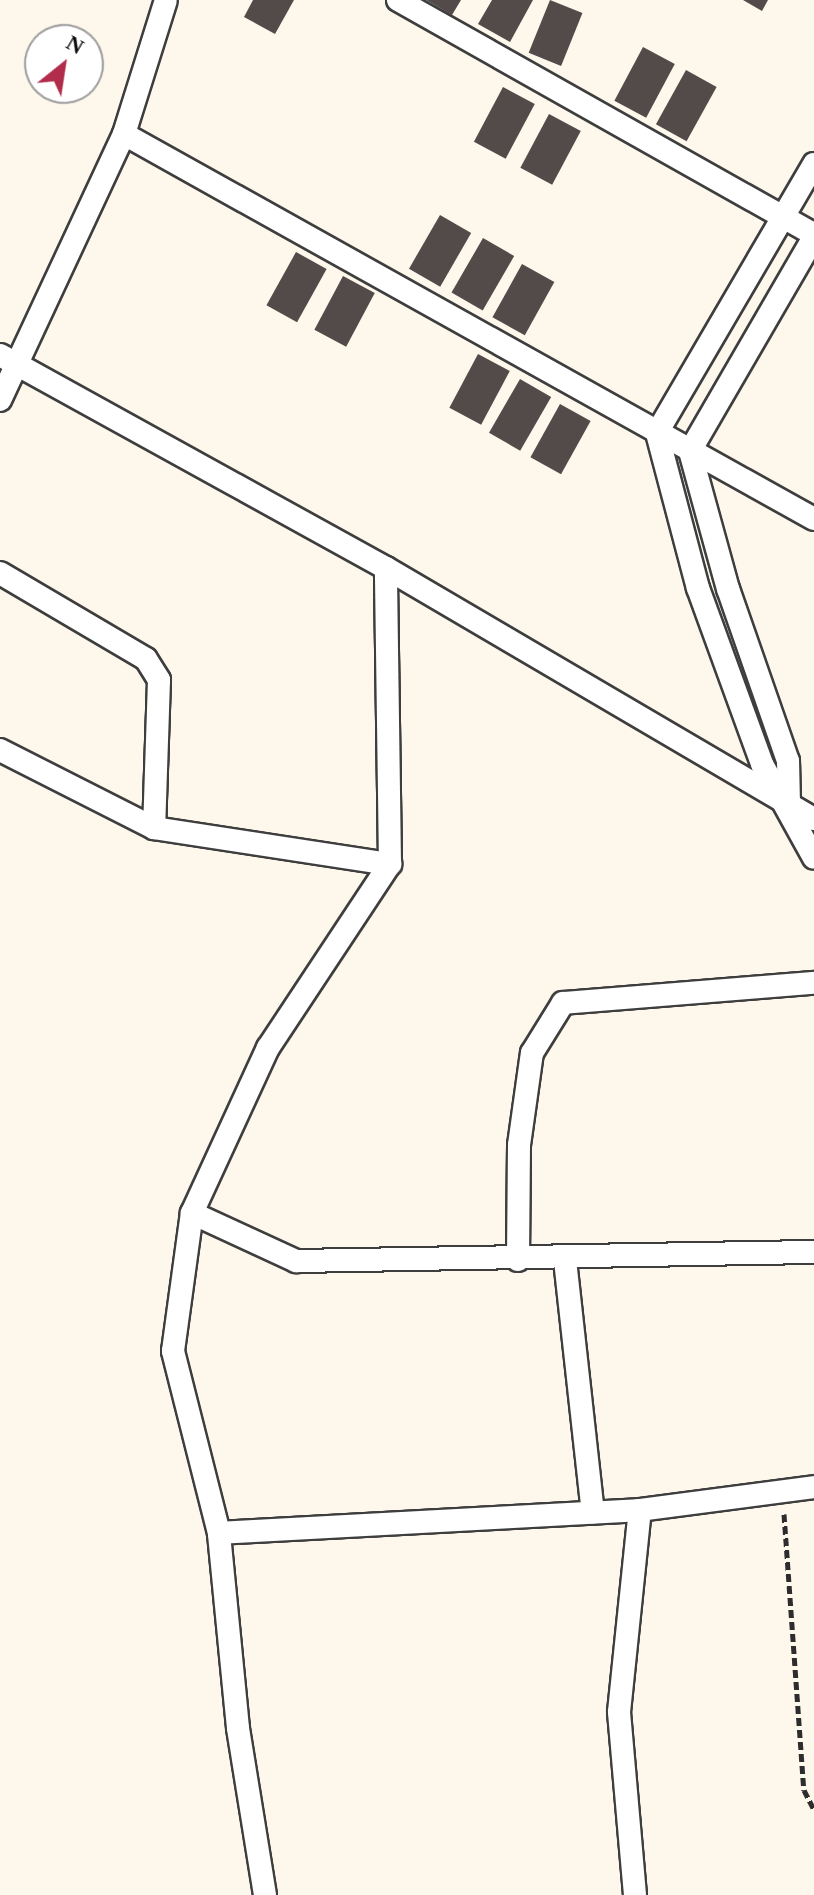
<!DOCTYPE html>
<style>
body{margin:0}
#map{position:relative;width:814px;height:1895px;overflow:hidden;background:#fef7eb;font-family:"Times New Roman",serif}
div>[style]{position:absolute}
.building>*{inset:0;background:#534b49;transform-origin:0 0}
.path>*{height:5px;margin-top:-2.5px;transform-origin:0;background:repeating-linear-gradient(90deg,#2d2d2d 0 8px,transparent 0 12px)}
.roads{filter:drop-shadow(2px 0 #3e3e3e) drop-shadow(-2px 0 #3e3e3e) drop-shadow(0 2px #3e3e3e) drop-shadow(0 -2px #3e3e3e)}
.street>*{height:22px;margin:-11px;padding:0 11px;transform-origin:11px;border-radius:11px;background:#fff}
span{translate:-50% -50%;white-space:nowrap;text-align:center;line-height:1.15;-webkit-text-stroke:8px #fff;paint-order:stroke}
.north{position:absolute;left:24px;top:24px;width:80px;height:80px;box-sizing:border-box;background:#fff;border:2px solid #9d9d9d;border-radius:50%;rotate:30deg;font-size:22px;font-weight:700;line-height:32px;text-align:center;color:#0b0b0b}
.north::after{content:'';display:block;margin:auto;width:28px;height:36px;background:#b22d4b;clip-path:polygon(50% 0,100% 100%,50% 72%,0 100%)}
</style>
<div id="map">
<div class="building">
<div style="clip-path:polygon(253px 0,294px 0,275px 34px,244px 17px)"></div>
<div style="clip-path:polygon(426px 0,461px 0,452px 15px)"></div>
<div style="clip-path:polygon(492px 0,533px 0,510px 42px,478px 24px)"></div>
<div style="left:550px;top:0;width:35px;height:57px;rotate:22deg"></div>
<div style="clip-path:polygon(743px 0,768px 0,762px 11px)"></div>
<div style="left:643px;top:47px;width:36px;height:61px;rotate:28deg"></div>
<div style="left:686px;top:70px;width:35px;height:62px;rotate:29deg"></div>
<div style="left:503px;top:87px;width:36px;height:62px;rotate:28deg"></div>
<div style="left:549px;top:114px;width:36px;height:61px;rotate:28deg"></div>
<div style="left:440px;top:215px;width:36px;height:62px;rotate:30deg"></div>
<div style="left:483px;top:238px;width:36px;height:63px;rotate:30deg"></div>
<div style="left:296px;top:252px;width:35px;height:61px;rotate:29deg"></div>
<div style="left:522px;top:264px;width:37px;height:61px;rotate:29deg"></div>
<div style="left:343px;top:276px;width:36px;height:61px;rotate:28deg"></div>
<div style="left:478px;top:354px;width:36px;height:61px;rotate:28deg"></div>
<div style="left:520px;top:379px;width:36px;height:62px;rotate:30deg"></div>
<div style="left:560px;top:404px;width:35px;height:61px;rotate:29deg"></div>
</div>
<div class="path">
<div style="left:784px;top:1514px;width:277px;rotate:85.9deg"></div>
<div style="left:804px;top:1790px;width:22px;rotate:63deg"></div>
</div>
<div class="roads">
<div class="street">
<div style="left:398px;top:0;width:477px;rotate:29.4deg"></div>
<div style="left:124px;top:134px;width:790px;rotate:29.16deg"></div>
<div style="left:814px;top:164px;width:311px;rotate:120.3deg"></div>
<div style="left:657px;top:433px;width:160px;rotate:75.2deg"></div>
<div style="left:698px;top:588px;width:187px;rotate:70deg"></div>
<div style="left:762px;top:764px;width:107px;rotate:61deg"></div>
<div style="left:0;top:355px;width:441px;rotate:28.9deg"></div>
<div style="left:386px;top:568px;width:496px;rotate:30.4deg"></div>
<div style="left:0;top:400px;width:293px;rotate:-65deg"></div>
<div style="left:124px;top:134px;width:140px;rotate:-72.6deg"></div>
<div style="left:0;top:573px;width:169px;rotate:30.5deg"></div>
<div style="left:146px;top:659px;width:25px;rotate:58deg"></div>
<div style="left:159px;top:680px;width:148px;rotate:91.9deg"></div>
<div style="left:0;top:750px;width:173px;rotate:26.9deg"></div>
<div style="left:154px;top:828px;width:239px;rotate:8.7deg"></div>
<div style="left:789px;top:804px;width:43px;rotate:-91.3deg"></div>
<div style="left:788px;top:761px;width:182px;rotate:-109.2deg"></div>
<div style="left:728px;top:589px;width:143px;rotate:-105.4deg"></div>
<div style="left:690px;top:451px;width:247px;rotate:-59.9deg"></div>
<div style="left:192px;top:1213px;width:115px;rotate:24.8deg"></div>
<div style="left:296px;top:1261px;width:518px;rotate:-1deg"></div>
<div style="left:518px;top:1260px;width:115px;rotate:-89.5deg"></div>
<div style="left:519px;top:1145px;width:93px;rotate:-82deg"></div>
<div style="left:532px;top:1053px;width:59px;rotate:-58.2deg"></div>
<div style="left:563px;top:1003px;width:252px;rotate:-4.6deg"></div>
<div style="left:565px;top:1260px;width:254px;rotate:83.7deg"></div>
<div style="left:219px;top:1533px;width:422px;rotate:-3.1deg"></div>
<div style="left:640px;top:1510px;width:176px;rotate:-7.5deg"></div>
<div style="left:265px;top:1895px;width:169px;rotate:-99.2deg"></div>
<div style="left:238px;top:1728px;width:196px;rotate:-95.6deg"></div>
<div style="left:219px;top:1533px;width:188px;rotate:-104.2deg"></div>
<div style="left:173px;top:1351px;width:139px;rotate:-82.2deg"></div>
<div style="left:192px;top:1213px;width:182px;rotate:-65.3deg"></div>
<div style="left:268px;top:1048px;width:221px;rotate:-56.5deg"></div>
<div style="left:390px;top:864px;width:296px;rotate:-90.8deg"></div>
<div style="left:635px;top:1895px;width:184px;rotate:-95deg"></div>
<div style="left:619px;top:1712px;width:203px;rotate:-84.1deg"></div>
</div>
</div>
<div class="north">N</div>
</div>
